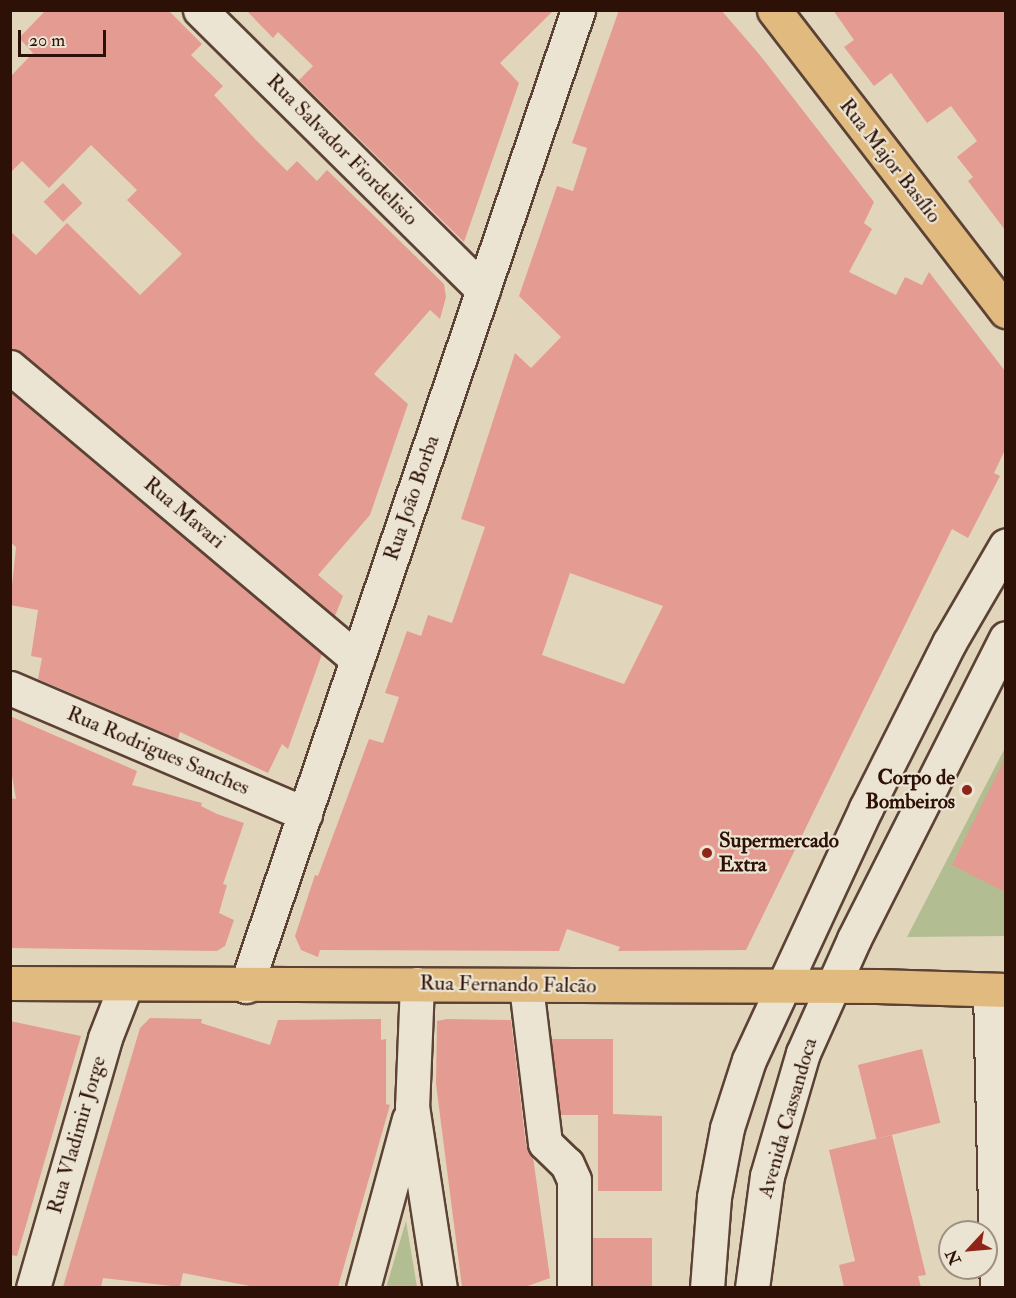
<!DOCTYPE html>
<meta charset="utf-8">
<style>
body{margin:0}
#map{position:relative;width:1016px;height:1298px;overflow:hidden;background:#e1d5bc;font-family:"IM FELL Double Pica",serif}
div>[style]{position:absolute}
.green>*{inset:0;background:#b2bd91}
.building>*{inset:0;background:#e49c92;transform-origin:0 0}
.roads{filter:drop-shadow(2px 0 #5b4234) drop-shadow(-2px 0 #5b4234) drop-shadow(0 2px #5b4234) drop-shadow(0 -2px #5b4234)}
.minor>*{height:33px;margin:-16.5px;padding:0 16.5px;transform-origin:16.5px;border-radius:16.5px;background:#ece4d3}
.major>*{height:33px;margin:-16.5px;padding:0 16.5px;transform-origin:16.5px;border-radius:16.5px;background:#e0ba7e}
.dots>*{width:16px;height:16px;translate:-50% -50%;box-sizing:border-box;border:3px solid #ece4d3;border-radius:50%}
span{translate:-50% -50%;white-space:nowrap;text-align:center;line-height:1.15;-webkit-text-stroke:4.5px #ece4d3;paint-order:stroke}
.street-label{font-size:21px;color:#2e1106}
.poi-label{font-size:21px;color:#2e1106;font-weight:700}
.right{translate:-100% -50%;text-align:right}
.left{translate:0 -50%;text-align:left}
.frame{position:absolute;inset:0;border:12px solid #2e1106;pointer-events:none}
.north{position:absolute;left:938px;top:1220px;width:60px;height:60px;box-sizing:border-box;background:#ece4d3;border:2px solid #a09081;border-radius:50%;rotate:244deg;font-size:16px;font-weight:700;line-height:24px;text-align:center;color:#2e1106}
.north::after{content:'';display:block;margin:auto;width:21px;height:27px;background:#8f2418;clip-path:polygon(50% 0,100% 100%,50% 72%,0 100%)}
.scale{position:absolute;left:18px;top:30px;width:88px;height:27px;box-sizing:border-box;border:3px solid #2e1106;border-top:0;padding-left:8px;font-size:18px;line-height:21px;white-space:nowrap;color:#2e1106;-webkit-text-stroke:4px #ece4d3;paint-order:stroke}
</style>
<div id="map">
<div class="green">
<div style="clip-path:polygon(1005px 748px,1005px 936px,907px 937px,922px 908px)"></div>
<div style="clip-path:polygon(406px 1221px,417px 1287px,386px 1287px,388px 1281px)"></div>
</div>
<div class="building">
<div style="clip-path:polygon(46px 10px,168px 10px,202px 44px,191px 55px,223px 86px,214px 95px,255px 139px,287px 171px,297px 161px,317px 181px,327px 170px,444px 284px,446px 297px,440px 319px,430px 310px,374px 374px,408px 404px,370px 515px,318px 575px,343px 596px,335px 616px,22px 353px,10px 349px,10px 231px,36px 255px,67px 223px,140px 295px,182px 254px,127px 200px,137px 190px,91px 145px,49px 188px,22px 161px,10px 173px,10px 77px,33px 53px,19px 38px)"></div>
<div style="clip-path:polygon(246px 10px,554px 10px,500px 63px,519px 83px,464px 242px,299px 80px,313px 66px,278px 32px,273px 38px)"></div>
<div style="clip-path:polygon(evenodd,619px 10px,721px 10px,759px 54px,874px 202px,864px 223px,872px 229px,849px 272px,896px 295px,905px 277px,922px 285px,929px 272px,1005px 371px,1005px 450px,994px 473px,1000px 476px,968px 538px,952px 529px,746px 950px,618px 951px,620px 947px,567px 929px,559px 951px,320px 950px,318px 957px,301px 950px,295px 936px,315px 875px,318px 876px,369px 739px,383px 743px,399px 697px,385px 693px,407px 631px,421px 636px,428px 615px,452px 623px,485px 527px,461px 519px,515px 353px,531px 368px,561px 337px,519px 296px,557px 186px,573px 191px,587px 148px,572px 143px,619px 10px,570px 573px,663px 606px,624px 684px,542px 655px,570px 573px)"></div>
<div style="clip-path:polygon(833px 10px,1005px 10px,1005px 230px,968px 181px,973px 177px,957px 157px,977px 141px,951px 106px,927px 123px,891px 73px,874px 86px,844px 47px,854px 40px)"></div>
<div style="left:63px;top:183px;width:28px;height:27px;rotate:46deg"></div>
<div style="clip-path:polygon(10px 392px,322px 654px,288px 749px,282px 744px,268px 773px,180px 732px,178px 739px,38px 679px,42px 658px,31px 656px,38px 610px,10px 605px,16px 547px,10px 542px)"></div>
<div style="clip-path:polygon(10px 716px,137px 771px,132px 785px,202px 803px,201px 806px,217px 814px,244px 823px,223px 884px,227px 885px,219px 913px,234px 920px,225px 946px,217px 951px,10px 948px,10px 798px,16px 799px,10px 764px)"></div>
<div style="clip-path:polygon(1005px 758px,1005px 892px,952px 865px)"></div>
<div style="clip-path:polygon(150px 1018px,202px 1019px,201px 1023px,270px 1045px,278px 1020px,381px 1019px,381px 1040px,386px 1039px,386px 1104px,390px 1105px,338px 1287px,255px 1287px,183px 1273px,180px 1287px,103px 1278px,101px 1287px,63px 1287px,140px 1028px)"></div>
<div style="clip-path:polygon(447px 1019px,511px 1020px,526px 1145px,533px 1157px,550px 1278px,525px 1287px,462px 1287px,436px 1084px,437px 1021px)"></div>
<div style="clip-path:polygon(10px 1021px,81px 1036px,17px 1256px,10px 1255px)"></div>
<div style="clip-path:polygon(551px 1039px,613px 1039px,613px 1114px,662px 1116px,662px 1191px,598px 1191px,598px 1115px,560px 1115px)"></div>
<div style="left:922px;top:1049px;width:76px;height:66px;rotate:76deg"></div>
<div style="clip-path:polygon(892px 1135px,926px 1275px,918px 1276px,921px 1287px,844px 1287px,839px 1265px,855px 1261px,829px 1150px)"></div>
<div style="left:593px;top:1238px;width:59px;height:49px"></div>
</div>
<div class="roads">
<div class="minor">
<div style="left:200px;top:10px;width:398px;rotate:44.7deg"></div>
<div style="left:10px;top:367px;width:454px;rotate:40.1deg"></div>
<div style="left:10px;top:688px;width:321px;rotate:23.1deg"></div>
<div style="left:417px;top:984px;width:122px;rotate:92.3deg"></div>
<div style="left:412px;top:1106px;width:184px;rotate:81.3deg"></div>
<div style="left:246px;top:986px;width:1031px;rotate:-71.21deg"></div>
<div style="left:526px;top:986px;width:158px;rotate:83.1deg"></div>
<div style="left:545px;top:1143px;width:30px;rotate:44deg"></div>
<div style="left:567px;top:1164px;width:17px;rotate:66deg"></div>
<div style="left:574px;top:1180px;width:108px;rotate:90deg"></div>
<div style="left:990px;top:990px;width:298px;rotate:88.7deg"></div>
<div style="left:33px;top:1288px;width:260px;rotate:-73.9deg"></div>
<div style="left:105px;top:1038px;width:58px;rotate:-68.7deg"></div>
<div style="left:363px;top:1288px;width:175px;rotate:-74.8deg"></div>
<div style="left:707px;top:1288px;width:91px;rotate:-85.6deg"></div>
<div style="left:714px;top:1197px;width:70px;rotate:-79.3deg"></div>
<div style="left:727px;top:1128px;width:71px;rotate:-72.1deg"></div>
<div style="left:749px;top:1060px;width:278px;rotate:-65.1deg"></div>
<div style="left:866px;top:808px;width:185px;rotate:-63.3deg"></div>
<div style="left:949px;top:643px;width:113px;rotate:-59.8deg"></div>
<div style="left:752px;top:1288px;width:113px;rotate:-82.4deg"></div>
<div style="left:767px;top:1176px;width:128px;rotate:-73.7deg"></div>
<div style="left:803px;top:1053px;width:125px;rotate:-65.9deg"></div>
<div style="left:854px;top:939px;width:337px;rotate:-63.2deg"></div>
</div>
<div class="major">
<div style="left:774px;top:10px;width:380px;rotate:52.4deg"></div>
<div style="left:10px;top:983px;width:867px;rotate:0.2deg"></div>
<div style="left:877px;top:986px;width:129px;rotate:1.8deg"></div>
</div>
</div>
<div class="dots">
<div style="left:967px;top:790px;background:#8f2418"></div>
<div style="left:707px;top:853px;background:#8f2418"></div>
</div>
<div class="street-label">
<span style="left:342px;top:150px;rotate:45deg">Rua Salvador Fiordelisio</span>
<span style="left:890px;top:161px;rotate:52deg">Rua Major Basílio</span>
<span style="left:412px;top:498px;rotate:-71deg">Rua João Borba</span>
<span style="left:184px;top:513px;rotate:40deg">Rua Mavari</span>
<span style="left:158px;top:751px;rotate:23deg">Rua Rodrigues Sanches</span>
<span style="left:508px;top:985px;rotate:1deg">Rua Fernando Falcão</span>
<span style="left:788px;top:1118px;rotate:-74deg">Avenida Cassandoca</span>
<span style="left:77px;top:1135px;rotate:-74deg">Rua Vladimir Jorge</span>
</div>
<div class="poi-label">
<span class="right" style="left:955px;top:790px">Corpo de<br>Bombeiros</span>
<span class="left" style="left:719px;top:853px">Supermercado<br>Extra</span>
</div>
<div class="frame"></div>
<div class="north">N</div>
<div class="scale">20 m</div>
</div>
